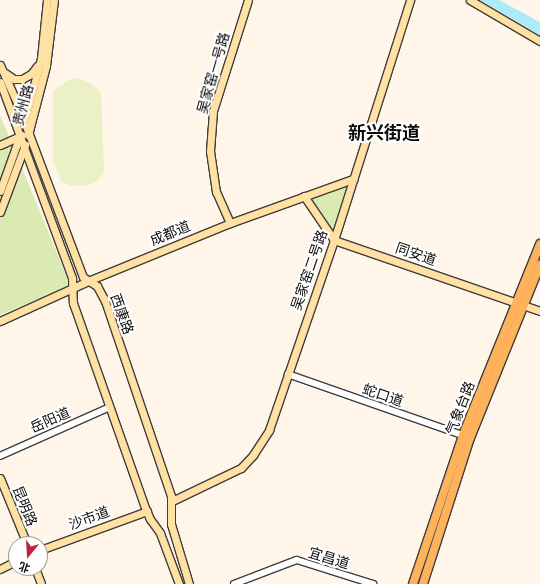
<!DOCTYPE html>
<meta charset="utf-8">
<style>
body{margin:0}
#map{position:relative;width:540px;height:584px;overflow:hidden;background:#fff6e9;font-family:"Roboto Serif","Noto Sans SC",serif}
div>[style]{position:absolute}
.green>*{inset:0;background:#dbeab2}
.pitch>*{inset:0;background:#ebf1c4}
.water>*{inset:0;background:#acecf8}
.roads{filter:drop-shadow(1px 0 #3e3e3e) drop-shadow(-1px 0 #3e3e3e) drop-shadow(0 1px #3e3e3e) drop-shadow(0 -1px #3e3e3e)}
.street>*{height:5.5px;margin:-2.75px;padding:0 2.75px;transform-origin:2.75px;border-radius:2.75px;background:#fff}
.secondary>*{height:7px;margin:-3.5px;padding:0 3.5px;transform-origin:3.5px;border-radius:3.5px;background:#ffe1a4}
.primary>*{height:8px;margin:-4px;padding:0 4px;transform-origin:4px;border-radius:4px;background:#fdb25b}
span{translate:-50% -50%;white-space:nowrap;text-align:center;line-height:1.15;-webkit-text-stroke:4px #fff;paint-order:stroke}
.street-label{font-size:14px;color:#0b0b0b}
.district-label{font-size:18px;color:#0b0b0b;font-weight:700}
.north{position:absolute;left:8px;top:536px;width:40px;height:40px;box-sizing:border-box;background:#fff;border:1px solid #9d9d9d;border-radius:50%;rotate:198deg;font-size:11px;font-weight:700;line-height:16px;text-align:center;color:#0b0b0b}
.north::after{content:'';display:block;margin:auto;width:14px;height:18px;background:#be204a;clip-path:polygon(50% 0,100% 100%,50% 72%,0 100%)}
</style>
<div id="map">
<div class="green">
<div style="clip-path:polygon(0 115px,69px 282px,66px 287px,0 315px)"></div>
<div style="clip-path:polygon(354px 181px,335px 242px,304px 198px)"></div>
</div>
<div class="pitch">
<div style="clip-path:polygon(79px 78px,93px 85px,101px 93px,104px 172px,97px 181px,86px 186px,71px 186px,61px 181px,53px 160px,53px 91px,69px 80px)"></div>
</div>
<div class="water">
<div style="clip-path:polygon(480px 0,499px 0,540px 22px,540px 35px)"></div>
</div>
<div class="roads">
<div class="street">
<div style="left:288px;top:374px;width:188px;rotate:19.3deg"></div>
<div style="left:0;top:456px;width:120px;rotate:-24deg"></div>
<div style="left:234px;top:584px;width:67px;rotate:-20.9deg"></div>
<div style="left:297px;top:560px;width:80px;rotate:17.5deg"></div>
</div>
<div class="secondary">
<div style="left:470px;top:0;width:81px;rotate:30.4deg"></div>
<div style="left:0;top:65px;width:44px;rotate:65.8deg"></div>
<div style="left:18px;top:105px;width:184px;rotate:69.3deg"></div>
<div style="left:83px;top:277px;width:17px;rotate:33deg"></div>
<div style="left:97px;top:286px;width:17px;rotate:62deg"></div>
<div style="left:105px;top:301px;width:206px;rotate:71.3deg"></div>
<div style="left:171px;top:496px;width:28px;rotate:90deg"></div>
<div style="left:171px;top:524px;width:63px;rotate:73.3deg"></div>
<div style="left:5px;top:73px;width:11px;rotate:34deg"></div>
<div style="left:14px;top:79px;width:8px"></div>
<div style="left:22px;top:79px;width:10px;rotate:-29deg"></div>
<div style="left:31px;top:74px;width:10px;rotate:-53deg"></div>
<div style="left:0;top:82px;width:209px;rotate:69.8deg"></div>
<div style="left:72px;top:278px;width:25px;rotate:88deg"></div>
<div style="left:73px;top:303px;width:214px;rotate:70.6deg"></div>
<div style="left:144px;top:505px;width:15px;rotate:67deg"></div>
<div style="left:150px;top:519px;width:17px;rotate:54deg"></div>
<div style="left:160px;top:533px;width:54px;rotate:69.6deg"></div>
<div style="left:24px;top:123px;width:67px;rotate:-75.3deg"></div>
<div style="left:41px;top:58px;width:58px;rotate:-84.1deg"></div>
<div style="left:28px;top:135px;width:71px;rotate:-75.4deg"></div>
<div style="left:46px;top:66px;width:66px;rotate:-83.1deg"></div>
<div style="left:0;top:145px;width:24px;rotate:-24deg"></div>
<div style="left:0;top:191px;width:59px;rotate:-70.3deg"></div>
<div style="left:304px;top:196px;width:53px;rotate:55.7deg"></div>
<div style="left:334px;top:240px;width:218px;rotate:19deg"></div>
<div style="left:0;top:212px;width:72px;rotate:-69.5deg"></div>
<div style="left:230px;top:223px;width:34px;rotate:-114deg"></div>
<div style="left:216px;top:192px;width:41px;rotate:-98.3deg"></div>
<div style="left:210px;top:151px;width:40px;rotate:-85.7deg"></div>
<div style="left:213px;top:111px;width:116px;rotate:-72.5deg"></div>
<div style="left:0;top:321px;width:97px;rotate:-24.4deg"></div>
<div style="left:88px;top:281px;width:153px;rotate:-22.2deg"></div>
<div style="left:230px;top:223px;width:131px;rotate:-19.7deg"></div>
<div style="left:0;top:478px;width:71px;rotate:67.8deg"></div>
<div style="left:172px;top:501px;width:76px;rotate:-25.6deg"></div>
<div style="left:241px;top:468px;width:18px;rotate:-47deg"></div>
<div style="left:253px;top:455px;width:30px;rotate:-57deg"></div>
<div style="left:269px;top:430px;width:201px;rotate:-71.1deg"></div>
<div style="left:334px;top:240px;width:252px;rotate:-72.4deg"></div>
<div style="left:40px;top:550px;width:114px;rotate:-20deg"></div>
<div style="left:35px;top:568px;width:17px;rotate:69deg"></div>
<div style="left:0;top:569px;width:18px;rotate:-27deg"></div>
</div>
<div class="primary">
<div style="left:413px;top:584px;width:157px;rotate:-71.4deg"></div>
<div style="left:463px;top:435px;width:206px;rotate:-68deg"></div>
<div style="left:423px;top:584px;width:153px;rotate:-72.2deg"></div>
<div style="left:470px;top:438px;width:187px;rotate:-68deg"></div>
</div>
</div>
<div class="street-label">
<span style="left:213px;top:73px;rotate:-74deg">吴家窑一号路</span>
<span style="left:23px;top:105px;rotate:-75deg">贵州路</span>
<span style="left:170px;top:233px;rotate:-22deg">成都道</span>
<span style="left:416px;top:254px;rotate:19deg">同安道</span>
<span style="left:309px;top:270px;rotate:-71deg">吴家窑二号路</span>
<span style="left:122px;top:314px;rotate:70deg">西康路</span>
<span style="left:383px;top:395px;rotate:19deg">蛇口道</span>
<span style="left:460px;top:408px;rotate:-69deg">气象台路</span>
<span style="left:50px;top:420px;rotate:-24deg">岳阳道</span>
<span style="left:25px;top:506px;rotate:68deg">昆明路</span>
<span style="left:89px;top:518px;rotate:-20deg">沙市道</span>
<span style="left:329px;top:558px;rotate:17deg">宜昌道</span>
</div>
<div class="district-label">
<span style="left:384px;top:133px">新兴街道</span>
</div>
<div class="north">北</div>
</div>
